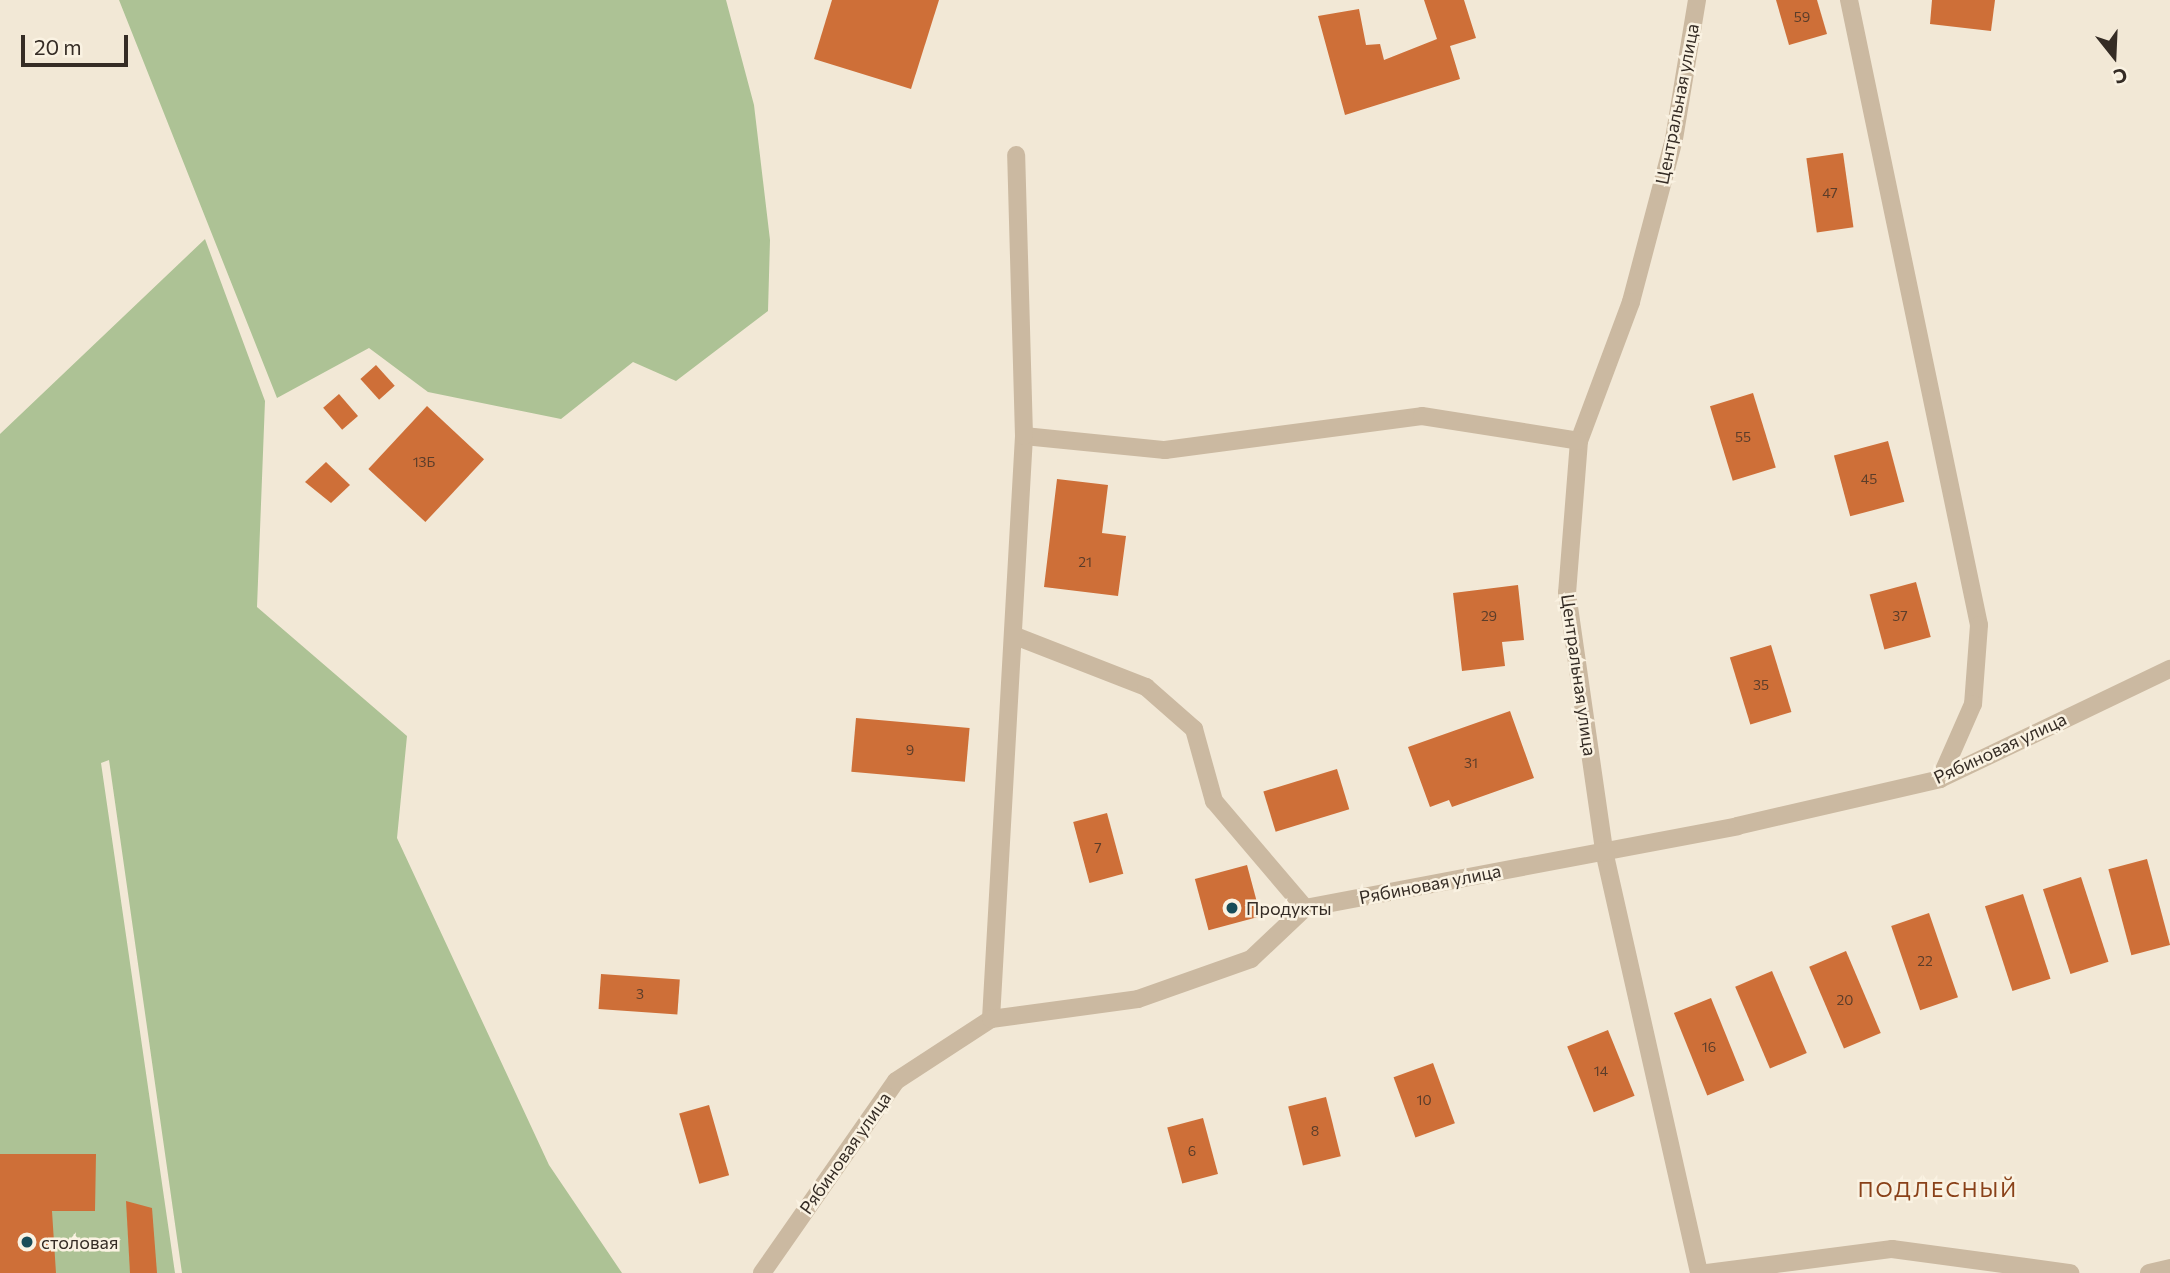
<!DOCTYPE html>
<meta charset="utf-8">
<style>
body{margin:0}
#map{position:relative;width:2170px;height:1273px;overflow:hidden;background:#f2e8d6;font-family:Commissioner,sans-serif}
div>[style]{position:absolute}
.green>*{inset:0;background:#adc295}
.building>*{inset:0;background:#ce6f38;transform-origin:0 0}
.minor>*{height:18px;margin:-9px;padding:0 9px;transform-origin:9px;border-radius:9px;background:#cbb9a1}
.dots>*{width:19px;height:19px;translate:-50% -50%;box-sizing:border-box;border:4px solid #faf2e2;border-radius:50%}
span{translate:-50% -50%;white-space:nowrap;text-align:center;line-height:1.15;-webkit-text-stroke:5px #faf2e2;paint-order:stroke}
.number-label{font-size:14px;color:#5b3d2a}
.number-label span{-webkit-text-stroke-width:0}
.street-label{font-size:18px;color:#352c25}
.poi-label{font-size:18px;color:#352c25}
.left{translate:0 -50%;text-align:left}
.quarter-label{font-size:21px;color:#894119;letter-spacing:2px}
.north{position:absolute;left:2079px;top:21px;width:70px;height:70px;-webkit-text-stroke:5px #faf2e2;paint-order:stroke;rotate:162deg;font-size:19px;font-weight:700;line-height:28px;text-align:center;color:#352c25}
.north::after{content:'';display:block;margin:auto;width:24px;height:32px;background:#352c25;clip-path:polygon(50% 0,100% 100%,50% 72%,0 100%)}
.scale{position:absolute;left:21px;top:35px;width:107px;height:32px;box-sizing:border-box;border:4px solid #352c25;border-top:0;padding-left:9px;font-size:21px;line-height:24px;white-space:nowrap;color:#352c25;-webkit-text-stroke:5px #faf2e2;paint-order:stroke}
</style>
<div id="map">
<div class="green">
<div style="clip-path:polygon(119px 0,726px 0,754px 105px,770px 240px,768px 311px,676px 381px,633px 362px,561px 419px,428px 392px,369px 348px,277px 398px)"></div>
<div style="clip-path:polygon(205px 239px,265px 401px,257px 607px,407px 736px,397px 838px,549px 1165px,622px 1273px,182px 1273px,109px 760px,101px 763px,175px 1273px,0 1273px,0 434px)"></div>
</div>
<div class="building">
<div style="clip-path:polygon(832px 0,939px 0,911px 89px,814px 59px)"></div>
<div style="clip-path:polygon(1424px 0,1464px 0,1476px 38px,1450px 46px,1460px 79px,1345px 115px,1318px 16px,1359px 9px,1366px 45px,1380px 44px,1384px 60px,1437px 39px)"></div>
<div style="clip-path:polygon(1776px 0,1817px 0,1827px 34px,1789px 45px)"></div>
<div style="clip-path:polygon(1932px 0,1995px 0,1991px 31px,1930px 24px)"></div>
<div style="left:1843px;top:153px;width:75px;height:37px;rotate:82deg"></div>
<div style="left:376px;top:365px;width:28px;height:21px;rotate:48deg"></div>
<div style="left:1753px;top:393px;width:78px;height:45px;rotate:73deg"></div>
<div style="left:339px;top:394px;width:29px;height:21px;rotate:49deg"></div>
<div style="left:427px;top:406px;width:78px;height:86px;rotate:43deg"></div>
<div style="left:1888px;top:441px;width:63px;height:56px;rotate:75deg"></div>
<div style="clip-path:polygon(326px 462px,350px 485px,331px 503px,305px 482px)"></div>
<div style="clip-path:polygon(1057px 479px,1108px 485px,1102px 533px,1126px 536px,1118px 596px,1044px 587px)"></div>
<div style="left:1916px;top:582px;width:57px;height:48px;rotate:75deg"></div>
<div style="clip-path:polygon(1518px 585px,1524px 640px,1502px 642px,1505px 666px,1462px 671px,1453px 593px)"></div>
<div style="left:1771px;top:645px;width:70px;height:43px;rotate:73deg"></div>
<div style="clip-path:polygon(1510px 711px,1534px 778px,1452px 807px,1449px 800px,1430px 807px,1408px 747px)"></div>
<div style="left:856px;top:718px;width:114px;height:54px;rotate:5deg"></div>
<div style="left:1337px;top:769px;width:42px;height:77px;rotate:73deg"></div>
<div style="left:1107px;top:813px;width:63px;height:35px;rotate:75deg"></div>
<div style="left:2147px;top:859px;width:89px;height:40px;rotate:75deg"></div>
<div style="left:1247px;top:865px;width:53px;height:54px;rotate:75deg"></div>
<div style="left:2081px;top:877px;width:89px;height:40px;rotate:72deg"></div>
<div style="left:2023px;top:894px;width:89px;height:40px;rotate:72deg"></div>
<div style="left:1929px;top:913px;width:89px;height:40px;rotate:71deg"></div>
<div style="left:1846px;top:951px;width:89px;height:40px;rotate:67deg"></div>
<div style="left:1772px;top:971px;width:89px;height:40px;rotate:67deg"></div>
<div style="left:601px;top:974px;width:79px;height:35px;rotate:4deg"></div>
<div style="left:1711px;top:998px;width:89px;height:40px;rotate:68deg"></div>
<div style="left:1608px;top:1030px;width:71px;height:44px;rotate:68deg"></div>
<div style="left:1433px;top:1063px;width:64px;height:42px;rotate:70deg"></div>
<div style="left:1326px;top:1097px;width:61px;height:39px;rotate:76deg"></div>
<div style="left:709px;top:1105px;width:73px;height:31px;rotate:74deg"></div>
<div style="left:1203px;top:1118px;width:58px;height:37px;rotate:75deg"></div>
<div style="clip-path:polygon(0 1154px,96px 1154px,95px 1211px,52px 1211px,56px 1273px,0 1273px)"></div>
<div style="clip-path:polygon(126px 1201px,152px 1208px,157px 1273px,130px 1273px)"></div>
</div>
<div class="minor">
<div style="left:1697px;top:0;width:141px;rotate:99.4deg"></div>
<div style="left:1674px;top:139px;width:169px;rotate:104.8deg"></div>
<div style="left:1631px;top:302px;width:148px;rotate:110.5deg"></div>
<div style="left:1579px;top:441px;width:152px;rotate:94.5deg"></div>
<div style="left:1567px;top:593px;width:261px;rotate:81.8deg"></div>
<div style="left:1604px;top:851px;width:433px;rotate:77.3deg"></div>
<div style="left:1849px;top:0;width:638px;rotate:78.25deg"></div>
<div style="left:1979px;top:625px;width:79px;rotate:94.3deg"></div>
<div style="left:1973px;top:704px;width:82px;rotate:113.7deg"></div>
<div style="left:1024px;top:436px;width:142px;rotate:5.7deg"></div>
<div style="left:1165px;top:450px;width:259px;rotate:-7.5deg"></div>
<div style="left:1422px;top:416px;width:159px;rotate:9deg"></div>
<div style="left:1015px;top:636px;width:141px;rotate:21.3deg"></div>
<div style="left:1146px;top:687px;width:64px;rotate:41.2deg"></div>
<div style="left:1194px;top:729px;width:75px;rotate:74.5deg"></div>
<div style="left:1214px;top:801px;width:140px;rotate:49.6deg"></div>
<div style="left:991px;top:1019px;width:584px;rotate:-86.76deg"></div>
<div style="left:1024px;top:436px;width:281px;rotate:-91.6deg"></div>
<div style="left:762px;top:1273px;width:234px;rotate:-55.1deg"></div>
<div style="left:896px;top:1081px;width:113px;rotate:-33.1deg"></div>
<div style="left:991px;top:1019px;width:148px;rotate:-7.7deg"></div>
<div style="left:1138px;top:999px;width:120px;rotate:-19.5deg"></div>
<div style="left:1251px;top:959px;width:74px;rotate:-43.4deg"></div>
<div style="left:1305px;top:908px;width:440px;rotate:-10.7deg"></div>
<div style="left:1737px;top:826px;width:208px;rotate:-13deg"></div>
<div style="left:1940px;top:779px;width:255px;rotate:-25.6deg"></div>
<div style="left:1707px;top:1273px;width:187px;rotate:-7.4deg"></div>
<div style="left:1892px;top:1249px;width:180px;rotate:7.7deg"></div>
<div style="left:2149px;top:1273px;width:22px;rotate:-13deg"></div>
</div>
<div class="dots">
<div style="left:1232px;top:908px;background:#184c58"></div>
<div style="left:27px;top:1242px;background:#184c58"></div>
</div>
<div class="number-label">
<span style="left:1802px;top:17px">59</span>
<span style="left:1830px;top:193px">47</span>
<span style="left:1743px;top:437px">55</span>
<span style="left:424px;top:462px">13Б</span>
<span style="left:1869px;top:479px">45</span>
<span style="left:1085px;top:562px">21</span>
<span style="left:1489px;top:616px">29</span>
<span style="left:1900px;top:616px">37</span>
<span style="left:1761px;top:685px">35</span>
<span style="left:910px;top:750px">9</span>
<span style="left:1471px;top:763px">31</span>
<span style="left:1098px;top:848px">7</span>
<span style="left:1925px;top:961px">22</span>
<span style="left:640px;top:994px">3</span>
<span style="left:1845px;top:1000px">20</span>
<span style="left:1709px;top:1047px">16</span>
<span style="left:1601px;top:1071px">14</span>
<span style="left:1424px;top:1100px">10</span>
<span style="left:1315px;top:1131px">8</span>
<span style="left:1192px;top:1151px">6</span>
</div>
<div class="street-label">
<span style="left:1677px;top:104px;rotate:-79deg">Центральная улица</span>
<span style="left:1579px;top:675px;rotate:82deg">Центральная улица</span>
<span style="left:2000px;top:748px;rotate:-25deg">Рябиновая улица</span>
<span style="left:1430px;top:884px;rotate:-11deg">Рябиновая улица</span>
<span style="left:845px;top:1153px;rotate:-55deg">Рябиновая улица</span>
</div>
<div class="poi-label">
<span class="left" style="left:1246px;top:908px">Продукты</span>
<span class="left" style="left:41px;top:1242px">столовая</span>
</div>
<div class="quarter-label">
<span style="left:1938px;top:1189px">ПОДЛЕСНЫЙ</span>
</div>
<div class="north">С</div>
<div class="scale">20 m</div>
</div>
